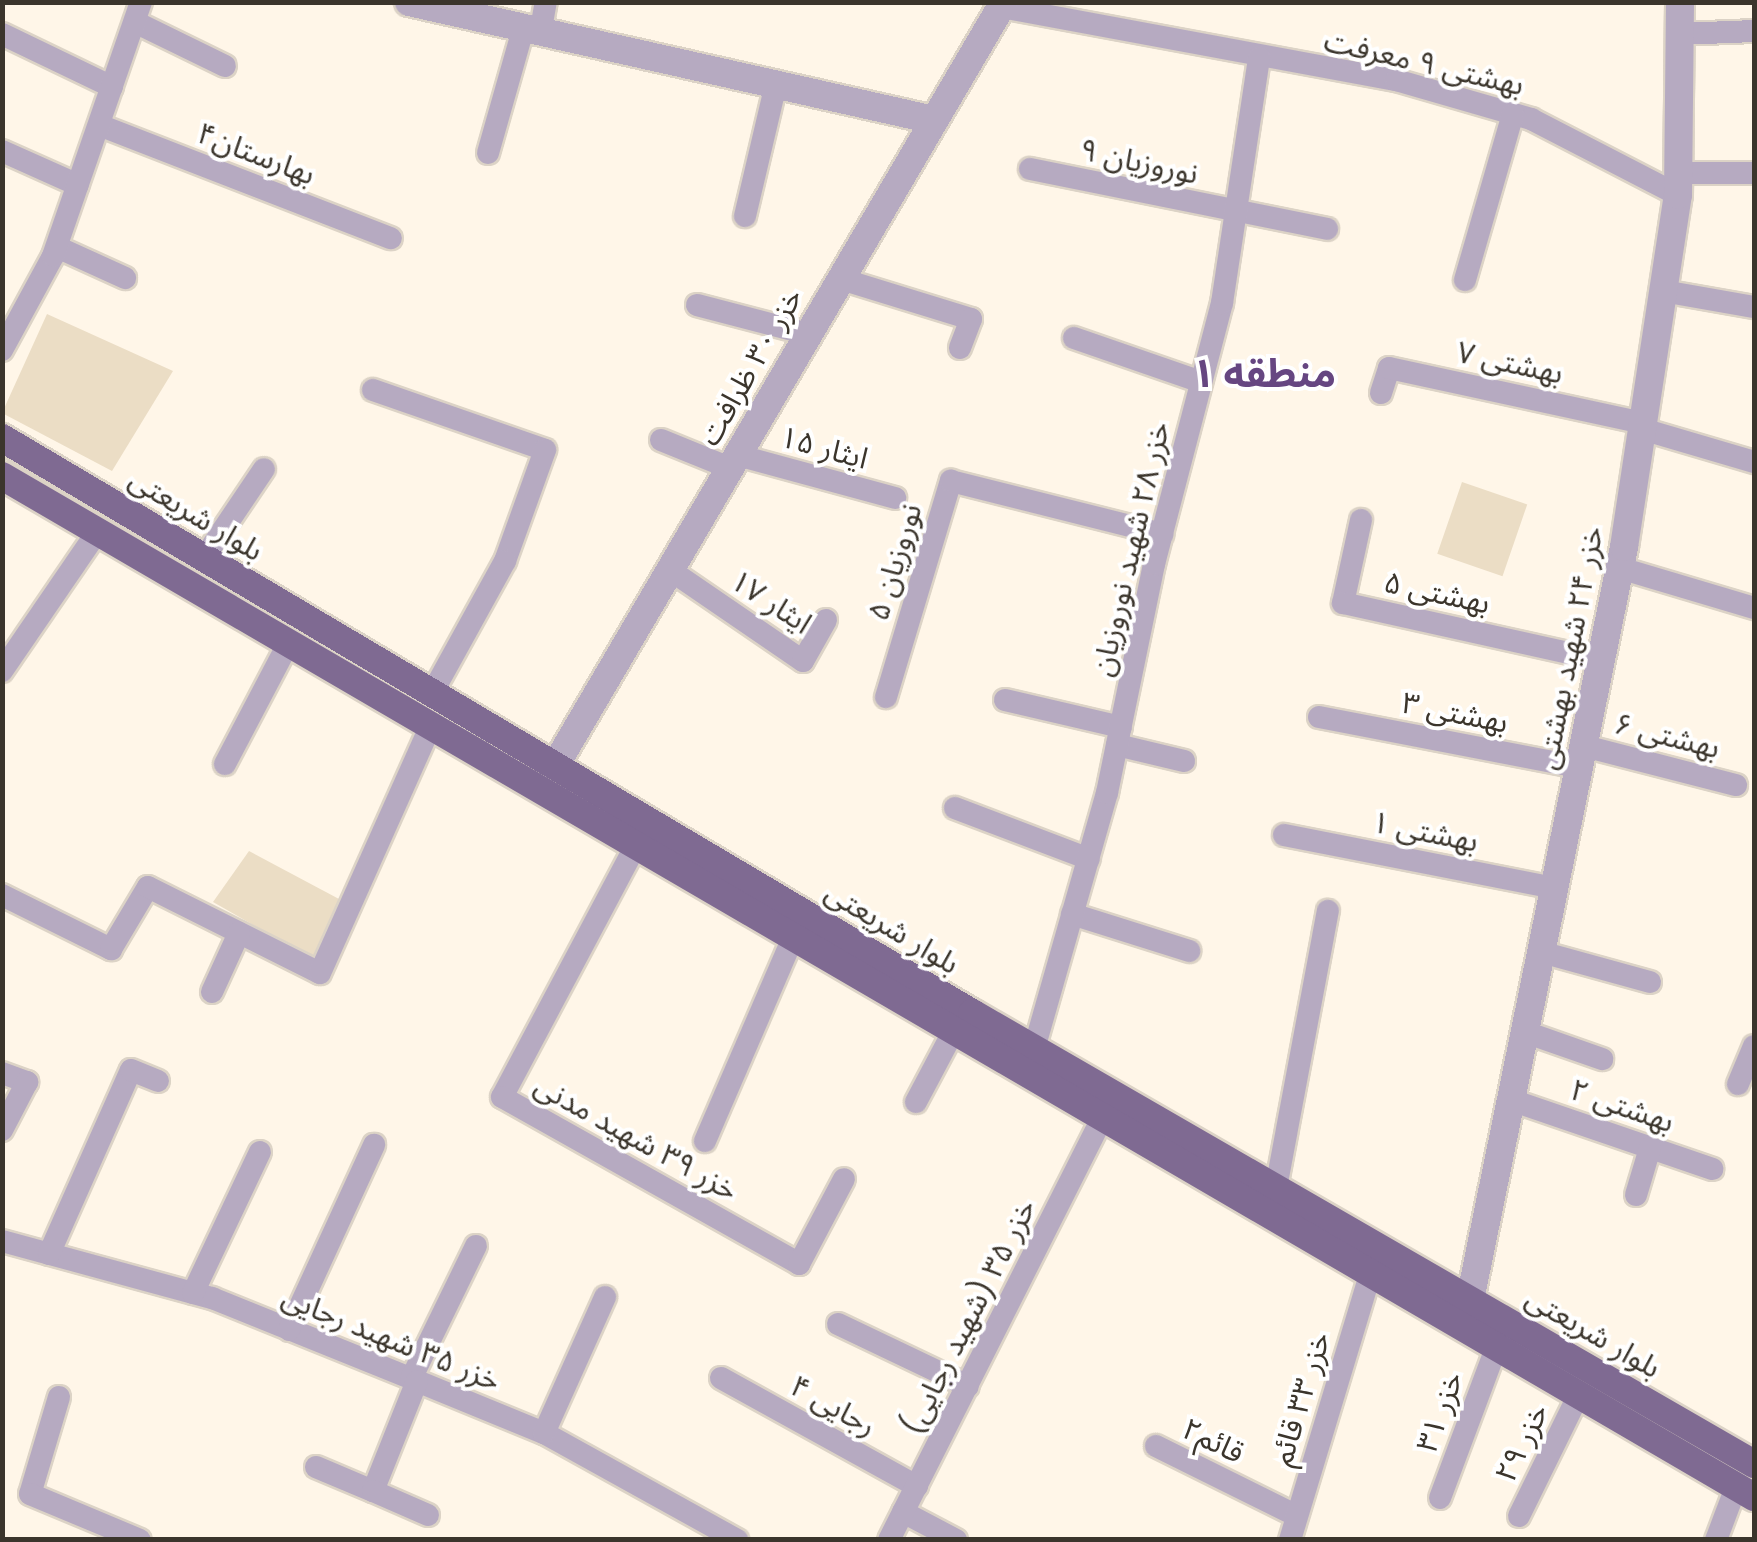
<!DOCTYPE html>
<meta charset="utf-8">
<style>
body{margin:0}
#map{position:relative;width:1757px;height:1542px;overflow:hidden;background:#fff6e8;font-family:Poppins,"Noto Sans Arabic",sans-serif}
div>[style]{position:absolute}
.building>*{inset:0;background:#ebddc5;transform-origin:0 0}
.roads{filter:drop-shadow(2px 0 #dcd3c6) drop-shadow(-2px 0 #dcd3c6) drop-shadow(0 2px #dcd3c6) drop-shadow(0 -2px #dcd3c6)}
.minor>*{height:22px;margin:-11px;padding:0 11px;transform-origin:11px;border-radius:11px;background:#b6aac1}
.tertiary>*{height:28px;margin:-14px;padding:0 14px;transform-origin:14px;border-radius:14px;background:#b6aac1}
.primary>*{height:28px;margin:-14px;padding:0 14px;transform-origin:14px;border-radius:14px;background:#7f6a92}
span{translate:-50% -50%;white-space:nowrap;text-align:center;line-height:1.15;-webkit-text-stroke:8px #fff;paint-order:stroke}
.street-label{font-size:30px;color:#3b352c}
.district-label{font-size:40px;color:#664681;font-weight:700}
.frame{position:absolute;inset:0;border:5px solid #3b352c;pointer-events:none}
</style>
<div id="map">
<div class="building">
<div style="clip-path:polygon(47px 314px,173px 371px,112px 471px,2px 413px)"></div>
<div style="left:1462px;top:482px;width:69px;height:76px;rotate:19deg"></div>
<div style="clip-path:polygon(249px 851px,339px 899px,313px 959px,213px 902px)"></div>
</div>
<div class="roads">
<div class="minor">
<div style="left:1001px;top:7px;width:402px;rotate:10.5deg"></div>
<div style="left:1396px;top:80px;width:141px;rotate:16.1deg"></div>
<div style="left:1531px;top:119px;width:165px;rotate:27.3deg"></div>
<div style="left:135px;top:22px;width:100px;rotate:26.1deg"></div>
<div style="left:541px;top:29px;width:27px;rotate:-80deg"></div>
<div style="left:2px;top:34px;width:122px;rotate:25.7deg"></div>
<div style="left:1680px;top:34px;width:74px;rotate:-2.3deg"></div>
<div style="left:99px;top:125px;width:313px;rotate:21.2deg"></div>
<div style="left:2px;top:151px;width:83px;rotate:24.1deg"></div>
<div style="left:488px;top:153px;width:132px;rotate:-74.2deg"></div>
<div style="left:1030px;top:169px;width:303px;rotate:11.4deg"></div>
<div style="left:1678px;top:173px;width:76px"></div>
<div style="left:745px;top:216px;width:136px;rotate:-76.8deg"></div>
<div style="left:57px;top:247px;width:75px;rotate:24.5deg"></div>
<div style="left:841px;top:279px;width:136px;rotate:17.1deg"></div>
<div style="left:971px;top:319px;width:31px;rotate:111deg"></div>
<div style="left:1465px;top:280px;width:173px;rotate:-73.9deg"></div>
<div style="left:1663px;top:291px;width:92px;rotate:10deg"></div>
<div style="left:697px;top:305px;width:115px;rotate:14.6deg"></div>
<div style="left:1074px;top:338px;width:134px;rotate:19.1deg"></div>
<div style="left:2px;top:350px;width:107px;rotate:-61.5deg"></div>
<div style="left:53px;top:256px;width:269px;rotate:-70.9deg"></div>
<div style="left:373px;top:390px;width:182px;rotate:19.2deg"></div>
<div style="left:545px;top:450px;width:118px;rotate:109.8deg"></div>
<div style="left:505px;top:561px;width:151px;rotate:118.9deg"></div>
<div style="left:1381px;top:393px;width:26px;rotate:-72deg"></div>
<div style="left:1389px;top:368px;width:260px;rotate:12.2deg"></div>
<div style="left:1642px;top:429px;width:117px;rotate:16.4deg"></div>
<div style="left:661px;top:440px;width:74px;rotate:22.1deg"></div>
<div style="left:737px;top:455px;width:164px;rotate:15.2deg"></div>
<div style="left:1361px;top:520px;width:85px;rotate:102.2deg"></div>
<div style="left:1343px;top:603px;width:264px;rotate:12.5deg"></div>
<div style="left:204px;top:558px;width:107px;rotate:-56deg"></div>
<div style="left:1620px;top:568px;width:140px;rotate:16.6deg"></div>
<div style="left:670px;top:570px;width:161px;rotate:34.4deg"></div>
<div style="left:803px;top:661px;width:47px;rotate:-60.7deg"></div>
<div style="left:2px;top:671px;width:168px;rotate:-55.6deg"></div>
<div style="left:886px;top:697px;width:226px;rotate:-73.3deg"></div>
<div style="left:951px;top:481px;width:218px;rotate:14.1deg"></div>
<div style="left:1005px;top:700px;width:119px;rotate:13.1deg"></div>
<div style="left:1319px;top:717px;width:265px;rotate:10.9deg"></div>
<div style="left:1117px;top:745px;width:69px;rotate:13.4deg"></div>
<div style="left:1584px;top:746px;width:157px;rotate:14.4deg"></div>
<div style="left:225px;top:764px;width:136px;rotate:-62.3deg"></div>
<div style="left:955px;top:808px;width:143px;rotate:20.8deg"></div>
<div style="left:1284px;top:835px;width:275px;rotate:11.1deg"></div>
<div style="left:635px;top:847px;width:283px;rotate:118deg"></div>
<div style="left:502px;top:1097px;width:341px;rotate:29.3deg"></div>
<div style="left:799px;top:1264px;width:96px;rotate:-62.1deg"></div>
<div style="left:2px;top:895px;width:122px;rotate:26.4deg"></div>
<div style="left:111px;top:949px;width:72px;rotate:-59.2deg"></div>
<div style="left:148px;top:887px;width:192px;rotate:26.6deg"></div>
<div style="left:320px;top:973px;width:269px;rotate:-65.9deg"></div>
<div style="left:1072px;top:914px;width:123px;rotate:17.5deg"></div>
<div style="left:1541px;top:952px;width:113px;rotate:15.4deg"></div>
<div style="left:212px;top:992px;width:65px;rotate:-65.4deg"></div>
<div style="left:1525px;top:1032px;width:82px;rotate:19.3deg"></div>
<div style="left:1034px;top:1049px;width:266px;rotate:-74.1deg"></div>
<div style="left:1107px;top:793px;width:234px;rotate:-78.4deg"></div>
<div style="left:1154px;top:564px;width:270px;rotate:-75.4deg"></div>
<div style="left:1222px;top:303px;width:248px;rotate:-81.4deg"></div>
<div style="left:2px;top:1073px;width:27px;rotate:20deg"></div>
<div style="left:27px;top:1082px;width:54px;rotate:117.5deg"></div>
<div style="left:1738px;top:1084px;width:41px;rotate:-67.2deg"></div>
<div style="left:1511px;top:1100px;width:213px;rotate:18.9deg"></div>
<div style="left:916px;top:1102px;width:77px;rotate:-62.1deg"></div>
<div style="left:705px;top:1141px;width:219px;rotate:-66.6deg"></div>
<div style="left:1276px;top:1188px;width:282px;rotate:-79.4deg"></div>
<div style="left:1636px;top:1195px;width:49px;rotate:-73.4deg"></div>
<div style="left:2px;top:1241px;width:218px;rotate:15.2deg"></div>
<div style="left:212px;top:1298px;width:221px;rotate:22deg"></div>
<div style="left:417px;top:1381px;width:137px;rotate:22.3deg"></div>
<div style="left:544px;top:1433px;width:221px;rotate:29deg"></div>
<div style="left:49px;top:1254px;width:201px;rotate:-66deg"></div>
<div style="left:131px;top:1070px;width:29px;rotate:22deg"></div>
<div style="left:193px;top:1293px;width:156px;rotate:-64.6deg"></div>
<div style="left:838px;top:1324px;width:144px;rotate:25.5deg"></div>
<div style="left:289px;top:1330px;width:204px;rotate:-65.3deg"></div>
<div style="left:721px;top:1378px;width:224px;rotate:28.9deg"></div>
<div style="left:411px;top:1379px;width:148px;rotate:-64deg"></div>
<div style="left:59px;top:1397px;width:101px;rotate:106.6deg"></div>
<div style="left:30px;top:1494px;width:119px;rotate:22.7deg"></div>
<div style="left:544px;top:1433px;width:149px;rotate:-65.8deg"></div>
<div style="left:1156px;top:1446px;width:157px;rotate:26.4deg"></div>
<div style="left:316px;top:1467px;width:62px;rotate:22.8deg"></div>
<div style="left:373px;top:1491px;width:118px;rotate:-68.2deg"></div>
<div style="left:373px;top:1491px;width:60px;rotate:23.6deg"></div>
<div style="left:1440px;top:1498px;width:160px;rotate:-69.5deg"></div>
<div style="left:903px;top:1512px;width:60px;rotate:27.8deg"></div>
<div style="left:1519px;top:1516px;width:134px;rotate:-63.8deg"></div>
<div style="left:889px;top:1540px;width:470px;rotate:-63.2deg"></div>
<div style="left:1290px;top:1540px;width:277px;rotate:-73.2deg"></div>
<div style="left:1716px;top:1540px;width:57px;rotate:-69.3deg"></div>
</div>
<div class="tertiary">
<div style="left:409px;top:2px;width:538px;rotate:12.67deg"></div>
<div style="left:555px;top:766px;width:886px;rotate:-59.56deg"></div>
<div style="left:1470px;top:1300px;width:769px;rotate:-78.44deg"></div>
<div style="left:1624px;top:547px;width:356px;rotate:-81.3deg"></div>
<div style="left:1678px;top:195px;width:193px;rotate:-89.4deg"></div>
</div>
<div class="primary">
<div style="left:2px;top:438px;width:1128px;rotate:30.66deg"></div>
<div style="left:972px;top:1013px;width:903px;rotate:29.97deg"></div>
<div style="left:2px;top:476px;width:2028px;rotate:30.23deg"></div>
</div>
</div>
<div class="street-label">
<span style="left:1424px;top:63px;rotate:13deg">بهشتی ۹ معرفت</span>
<span style="left:256px;top:154px;rotate:21deg">بهارستان۴</span>
<span style="left:1139px;top:162px;rotate:12deg">نوروزیان ۹</span>
<span style="left:1510px;top:363px;rotate:12deg">بهشتی ۷</span>
<span style="left:751px;top:367px;rotate:-60deg">خزر ۳۰ ظرافت</span>
<span style="left:824px;top:448px;rotate:15deg">ایثار ۱۵</span>
<span style="left:196px;top:515px;rotate:31deg">بلوار شریعتی</span>
<span style="left:1131px;top:549px;rotate:-77deg">خزر ۲۸ شهید نوروزیان</span>
<span style="left:895px;top:562px;rotate:-73deg">نوروزیان ۵</span>
<span style="left:1437px;top:593px;rotate:12deg">بهشتی ۵</span>
<span style="left:771px;top:602px;rotate:33deg">ایثار ۱۷</span>
<span style="left:1570px;top:648px;rotate:-79deg">خزر ۲۴ شهید بهشتی</span>
<span style="left:1455px;top:713px;rotate:11deg">بهشتی ۳</span>
<span style="left:1667px;top:736px;rotate:14deg">بهشتی ۶</span>
<span style="left:1425px;top:832px;rotate:11deg">بهشتی ۱</span>
<span style="left:892px;top:928px;rotate:31deg">بلوار شریعتی</span>
<span style="left:1622px;top:1106px;rotate:19deg">بهشتی ۲</span>
<span style="left:636px;top:1138px;rotate:29deg">خزر ۳۹ شهید مدنی</span>
<span style="left:969px;top:1317px;rotate:-63deg">خزر ۳۵ (شهید رجایی)</span>
<span style="left:1593px;top:1333px;rotate:30deg">بلوار شریعتی</span>
<span style="left:391px;top:1339px;rotate:22deg">خزر ۳۵ شهید رجایی</span>
<span style="left:1301px;top:1399px;rotate:-73deg">خزر ۳۳ قائم</span>
<span style="left:833px;top:1406px;rotate:29deg">رجایی ۴</span>
<span style="left:1440px;top:1412px;rotate:-70deg">خزر ۳۱</span>
<span style="left:1213px;top:1441px;rotate:26deg">قائم۲</span>
<span style="left:1522px;top:1443px;rotate:-64deg">خزر ۲۹</span>
</div>
<div class="district-label">
<span style="left:1264px;top:373px">منطقه ۱</span>
</div>
<div class="frame"></div>
</div>
